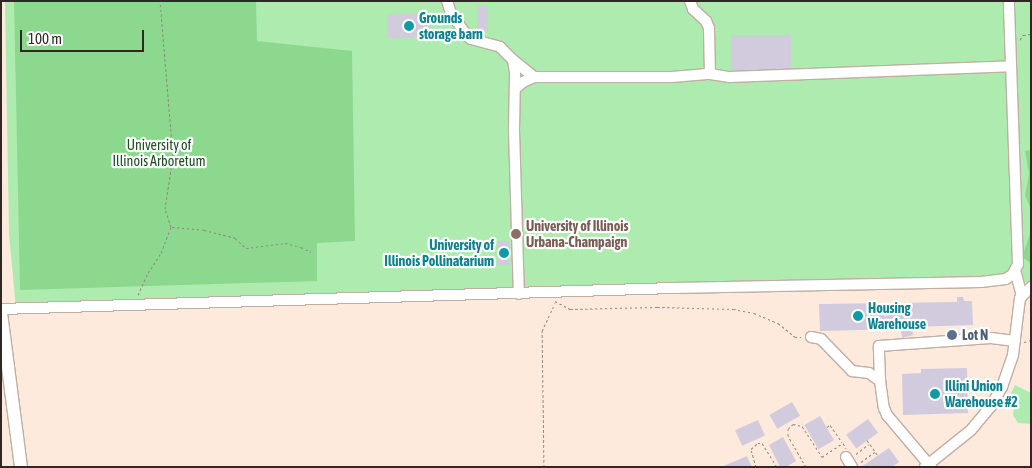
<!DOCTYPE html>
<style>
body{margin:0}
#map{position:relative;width:1032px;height:468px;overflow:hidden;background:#fef7f2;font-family:"Asap Condensed",sans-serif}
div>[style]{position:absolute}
.built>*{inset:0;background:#fdeadc;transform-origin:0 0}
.green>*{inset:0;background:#aeebaf}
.forest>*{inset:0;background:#8dd88f}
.building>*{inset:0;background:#d1cbdd;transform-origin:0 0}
.path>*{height:1px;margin-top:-0.5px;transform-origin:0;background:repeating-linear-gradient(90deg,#8f8883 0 2.5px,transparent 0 5px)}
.roads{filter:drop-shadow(1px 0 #bfaea3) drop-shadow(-1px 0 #bfaea3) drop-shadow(0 1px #bfaea3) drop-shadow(0 -1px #bfaea3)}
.minor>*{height:10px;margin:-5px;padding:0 5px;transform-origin:5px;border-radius:5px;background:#fff}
.major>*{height:12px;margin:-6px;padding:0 6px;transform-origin:6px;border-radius:6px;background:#fff}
.dots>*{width:14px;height:14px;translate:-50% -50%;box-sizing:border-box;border:2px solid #fff;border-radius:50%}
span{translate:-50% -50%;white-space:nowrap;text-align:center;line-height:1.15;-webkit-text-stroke:4.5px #fff;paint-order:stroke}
.culture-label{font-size:14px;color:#0d838f;font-weight:700}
.left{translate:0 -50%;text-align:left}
.right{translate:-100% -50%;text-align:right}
.park-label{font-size:14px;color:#1a4d1f}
.education-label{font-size:14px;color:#785e54;font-weight:700}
.service-label{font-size:14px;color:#4e5e75;font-weight:700}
.frame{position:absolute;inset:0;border:2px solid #2f2824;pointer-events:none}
.scale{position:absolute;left:20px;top:30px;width:124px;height:22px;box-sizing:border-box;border:2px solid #2f2824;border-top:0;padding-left:6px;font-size:15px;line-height:18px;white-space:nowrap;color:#2f2824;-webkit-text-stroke:4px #fff;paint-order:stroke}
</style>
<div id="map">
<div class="built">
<div style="left:1px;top:1px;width:1030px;height:466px"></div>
</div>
<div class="green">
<div style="clip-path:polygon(5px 1px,1031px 1px,1031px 282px,674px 288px,16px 309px,9px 234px)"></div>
<div style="clip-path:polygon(1015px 385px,1031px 393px,1031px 424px,1018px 423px,1013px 415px,1015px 401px,1011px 393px)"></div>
</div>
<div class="forest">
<div style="clip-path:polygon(14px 1px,256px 1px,257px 41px,352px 51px,355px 241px,317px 243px,317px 281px,20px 290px)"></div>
<div style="clip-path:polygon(1031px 150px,1031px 209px,1025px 195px,1029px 174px,1025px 151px)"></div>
<div style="clip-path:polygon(1031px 231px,1031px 262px,1029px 262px,1022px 257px)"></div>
</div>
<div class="building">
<div style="left:477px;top:5px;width:11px;height:27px"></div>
<div style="left:430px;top:13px;width:24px;height:43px;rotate:88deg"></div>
<div style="left:731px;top:35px;width:60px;height:35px"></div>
<div style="left:497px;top:241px;width:12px;height:24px"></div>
<div style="clip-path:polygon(957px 297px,963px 297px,964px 301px,972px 301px,973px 325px,912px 327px,913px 335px,902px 338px,901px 329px,820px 331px,819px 304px,957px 302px)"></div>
<div style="clip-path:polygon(967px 368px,968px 413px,903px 415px,902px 374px,921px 373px,921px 369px)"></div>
<div style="left:792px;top:402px;width:16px;height:26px;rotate:60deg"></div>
<div style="left:820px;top:416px;width:28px;height:18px;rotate:60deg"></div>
<div style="left:868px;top:419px;width:17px;height:27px;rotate:54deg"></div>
<div style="left:758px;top:420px;width:17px;height:25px;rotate:66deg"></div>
<div style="clip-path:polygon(783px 437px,796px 461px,786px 467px,780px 467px,769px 445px)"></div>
<div style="clip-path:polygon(889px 448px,899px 462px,892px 467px,861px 467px)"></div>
<div style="clip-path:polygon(747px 456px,752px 467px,721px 467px)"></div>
</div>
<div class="path">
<div style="left:1020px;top:40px;width:6px;rotate:-59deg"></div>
<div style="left:1023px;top:35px;width:8px;rotate:-7deg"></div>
<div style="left:172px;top:227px;width:32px;rotate:5deg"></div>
<div style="left:204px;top:230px;width:32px;rotate:14deg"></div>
<div style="left:235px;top:238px;width:15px;rotate:42deg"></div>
<div style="left:246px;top:248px;width:39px;rotate:-7deg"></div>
<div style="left:285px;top:243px;width:16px;rotate:14deg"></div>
<div style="left:301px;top:247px;width:11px;rotate:27deg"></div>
<div style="left:138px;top:295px;width:24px;rotate:-66deg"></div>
<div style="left:148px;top:273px;width:24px;rotate:-57deg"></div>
<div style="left:161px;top:253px;width:28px;rotate:-69deg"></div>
<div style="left:171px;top:227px;width:19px;rotate:-108deg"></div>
<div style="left:165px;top:209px;width:54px;rotate:-81.4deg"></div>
<div style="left:173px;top:156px;width:156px;rotate:-94.8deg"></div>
<div style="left:555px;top:301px;width:17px;rotate:28deg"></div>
<div style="left:570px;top:309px;width:87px;rotate:-1.3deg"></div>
<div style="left:657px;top:307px;width:76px;rotate:1.5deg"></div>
<div style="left:733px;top:309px;width:21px;rotate:11deg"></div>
<div style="left:754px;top:313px;width:26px;rotate:23deg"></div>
<div style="left:778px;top:323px;width:22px;rotate:39deg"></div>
<div style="left:795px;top:337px;width:6px"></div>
<div style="left:1024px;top:342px;width:7px;rotate:-16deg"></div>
<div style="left:827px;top:427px;width:4px;rotate:-34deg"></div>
<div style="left:830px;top:425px;width:21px;rotate:55deg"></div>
<div style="left:867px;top:440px;width:19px;rotate:55deg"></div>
<div style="left:856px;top:454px;width:16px;rotate:-38deg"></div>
<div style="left:861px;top:462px;width:17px;rotate:-36deg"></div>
<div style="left:544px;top:467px;width:136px;rotate:-90.8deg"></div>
<div style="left:542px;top:331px;width:31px;rotate:-65deg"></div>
<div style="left:756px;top:467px;width:19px;rotate:-106deg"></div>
<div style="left:751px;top:449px;width:9px;rotate:-41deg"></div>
<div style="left:758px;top:443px;width:4px"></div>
<div style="left:762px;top:443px;width:28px;rotate:58deg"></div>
<div style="left:806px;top:467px;width:36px;rotate:-120deg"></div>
<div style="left:788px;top:436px;width:7px;rotate:-90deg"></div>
<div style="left:788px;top:429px;width:7px;rotate:-45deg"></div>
<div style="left:793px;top:424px;width:9px;rotate:13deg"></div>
<div style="left:802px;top:426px;width:37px;rotate:57deg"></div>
<div style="left:822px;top:457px;width:25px;rotate:-34deg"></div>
<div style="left:843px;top:443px;width:6px;rotate:59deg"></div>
</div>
<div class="roads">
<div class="minor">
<div style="left:447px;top:1px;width:13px;rotate:72deg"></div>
<div style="left:451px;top:13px;width:28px;rotate:55deg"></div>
<div style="left:467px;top:36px;width:5px;rotate:37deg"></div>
<div style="left:471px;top:39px;width:30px;rotate:15deg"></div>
<div style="left:500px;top:47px;width:18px;rotate:45deg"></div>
<div style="left:513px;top:60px;width:13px;rotate:81deg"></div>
<div style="left:515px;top:73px;width:57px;rotate:91deg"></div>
<div style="left:514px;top:130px;width:164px;rotate:88.3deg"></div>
<div style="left:690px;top:1px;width:9px;rotate:69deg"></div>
<div style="left:693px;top:9px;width:18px;rotate:43deg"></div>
<div style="left:706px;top:21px;width:8px;rotate:67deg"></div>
<div style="left:709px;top:28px;width:46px;rotate:88.8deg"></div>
<div style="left:513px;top:60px;width:27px;rotate:39deg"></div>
<div style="left:515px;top:89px;width:11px;rotate:-41deg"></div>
<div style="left:523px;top:82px;width:12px;rotate:-24deg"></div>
<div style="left:534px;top:77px;width:138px"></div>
<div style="left:672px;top:77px;width:38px;rotate:-5deg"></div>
<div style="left:710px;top:74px;width:20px;rotate:9deg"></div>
<div style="left:730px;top:77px;width:281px;rotate:-2.2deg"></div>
<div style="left:1015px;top:270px;width:27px;rotate:75deg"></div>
<div style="left:1px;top:309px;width:673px;rotate:-1.79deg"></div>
<div style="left:674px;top:288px;width:307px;rotate:-1.1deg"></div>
<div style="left:981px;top:282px;width:25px;rotate:-7deg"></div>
<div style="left:1006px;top:279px;width:9px;rotate:-36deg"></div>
<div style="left:1013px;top:274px;width:11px;rotate:-63deg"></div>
<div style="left:1018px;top:264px;width:263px;rotate:-92deg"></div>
<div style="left:811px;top:337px;width:10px;rotate:11deg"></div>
<div style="left:821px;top:339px;width:45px;rotate:45.9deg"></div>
<div style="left:852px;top:371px;width:17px;rotate:7deg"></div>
<div style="left:869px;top:373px;width:14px;rotate:36deg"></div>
<div style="left:880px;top:381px;width:27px;rotate:82deg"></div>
<div style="left:884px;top:408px;width:8px;rotate:67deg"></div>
<div style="left:887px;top:415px;width:68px;rotate:49.8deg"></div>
<div style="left:880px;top:381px;width:35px;rotate:-92deg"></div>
<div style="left:879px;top:346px;width:112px;rotate:-4.1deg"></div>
<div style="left:991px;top:338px;width:24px;rotate:7deg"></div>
<div style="left:846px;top:457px;width:12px;rotate:59deg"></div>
<div style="left:925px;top:467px;width:59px;rotate:-38.8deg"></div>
<div style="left:971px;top:430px;width:31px;rotate:-50deg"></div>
<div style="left:991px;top:406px;width:22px;rotate:-60deg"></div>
<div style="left:1002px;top:387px;width:34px;rotate:-71deg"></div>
<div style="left:1013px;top:355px;width:57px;rotate:-83deg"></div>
<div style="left:1020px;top:298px;width:16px;rotate:-45deg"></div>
</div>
<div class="major">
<div style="left:1px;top:313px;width:155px;rotate:82.6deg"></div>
</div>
</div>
<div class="dots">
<div style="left:409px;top:26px;background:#0f9aa8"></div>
<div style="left:516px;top:234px;background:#8d6e63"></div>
<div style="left:504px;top:253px;background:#0f9aa8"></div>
<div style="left:858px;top:316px;background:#0f9aa8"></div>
<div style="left:952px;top:335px;background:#5c6f8a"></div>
<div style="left:935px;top:394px;background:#0f9aa8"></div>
</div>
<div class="culture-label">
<span class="left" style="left:419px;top:26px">Grounds<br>storage barn</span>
<span class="right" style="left:494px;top:253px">University of<br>Illinois Pollinatarium</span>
<span class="left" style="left:868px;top:316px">Housing<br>Warehouse</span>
<span class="left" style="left:945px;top:394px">Illini Union<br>Warehouse #2</span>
</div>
<div class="park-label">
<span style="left:159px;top:153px">University of<br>Illinois Arboretum</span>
</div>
<div class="education-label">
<span class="left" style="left:526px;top:234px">University of Illinois<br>Urbana-Champaign</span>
</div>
<div class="service-label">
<span class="left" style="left:962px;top:335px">Lot N</span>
</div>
<div class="frame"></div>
<div class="scale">100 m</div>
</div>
